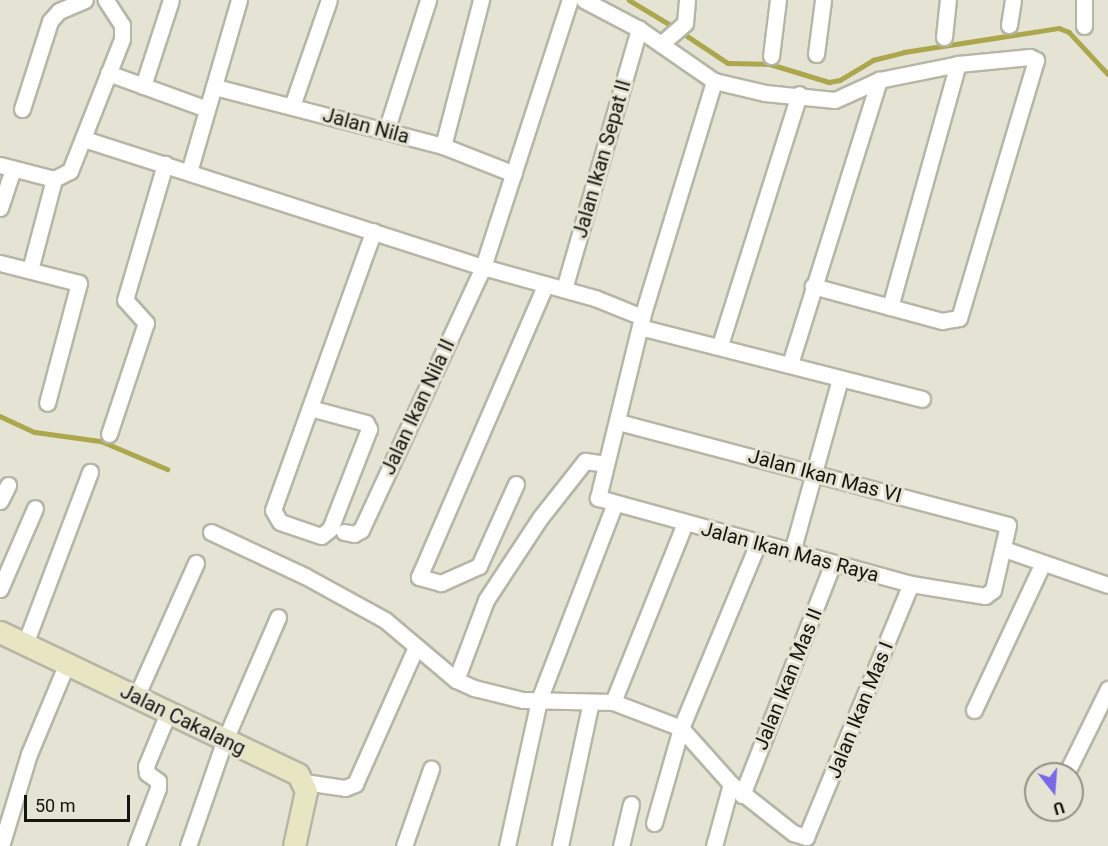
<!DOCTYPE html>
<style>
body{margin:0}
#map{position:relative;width:1108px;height:846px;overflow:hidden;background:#e4e3d4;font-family:Roboto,sans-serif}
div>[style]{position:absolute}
.stream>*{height:4.5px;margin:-2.25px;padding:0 2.25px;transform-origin:2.25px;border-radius:2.25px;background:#aca64d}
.roads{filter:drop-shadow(2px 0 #b6b6a7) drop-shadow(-2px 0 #b6b6a7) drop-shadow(0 2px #b6b6a7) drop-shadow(0 -2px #b6b6a7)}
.street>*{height:15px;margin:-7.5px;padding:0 7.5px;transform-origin:7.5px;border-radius:7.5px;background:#fff}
.secondary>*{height:21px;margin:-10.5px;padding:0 10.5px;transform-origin:10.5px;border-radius:10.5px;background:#e7e5c2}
span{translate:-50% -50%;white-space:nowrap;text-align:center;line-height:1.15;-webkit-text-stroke:6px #e4e3d4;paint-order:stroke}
.street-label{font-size:20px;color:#15150f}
.north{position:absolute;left:1024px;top:762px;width:60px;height:60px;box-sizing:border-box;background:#e4e3d4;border:2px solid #919185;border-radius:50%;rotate:163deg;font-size:16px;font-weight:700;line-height:24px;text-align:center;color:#15150f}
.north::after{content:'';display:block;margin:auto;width:21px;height:27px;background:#7969e4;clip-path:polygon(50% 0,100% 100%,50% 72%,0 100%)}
.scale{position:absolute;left:24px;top:795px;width:106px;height:27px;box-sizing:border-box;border:3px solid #15150f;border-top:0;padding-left:8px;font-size:18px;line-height:21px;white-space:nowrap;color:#15150f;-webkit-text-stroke:4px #e4e3d4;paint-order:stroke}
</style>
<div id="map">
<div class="stream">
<div style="left:629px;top:0;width:52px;rotate:31deg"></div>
<div style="left:681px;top:32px;width:56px;rotate:33.4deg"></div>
<div style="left:728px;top:63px;width:42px;rotate:1.4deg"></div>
<div style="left:770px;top:64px;width:62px;rotate:17deg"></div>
<div style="left:829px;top:82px;width:11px;rotate:-10deg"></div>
<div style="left:840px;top:80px;width:39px;rotate:-31deg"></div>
<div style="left:873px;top:60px;width:32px;rotate:-14deg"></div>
<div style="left:904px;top:52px;width:157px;rotate:-8.8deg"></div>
<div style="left:1059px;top:28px;width:11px;rotate:22deg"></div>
<div style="left:1069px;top:32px;width:57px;rotate:47.1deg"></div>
<div style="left:0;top:416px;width:38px;rotate:25deg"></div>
<div style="left:35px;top:432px;width:67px;rotate:7.8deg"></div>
<div style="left:101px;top:441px;width:72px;rotate:23deg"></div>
</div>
<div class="roads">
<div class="street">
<div style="left:584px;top:0;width:62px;rotate:27.8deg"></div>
<div style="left:639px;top:29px;width:91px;rotate:34.7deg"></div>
<div style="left:714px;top:81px;width:52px;rotate:13.2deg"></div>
<div style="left:765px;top:93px;width:70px;rotate:5.7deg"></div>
<div style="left:835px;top:100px;width:48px;rotate:-24.4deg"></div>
<div style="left:879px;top:80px;width:81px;rotate:-11.4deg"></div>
<div style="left:958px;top:64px;width:72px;rotate:-5.6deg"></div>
<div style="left:1030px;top:57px;width:7px;rotate:27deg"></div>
<div style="left:1036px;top:60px;width:269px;rotate:106.6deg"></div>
<div style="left:959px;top:318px;width:17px;rotate:170deg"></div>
<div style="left:942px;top:321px;width:134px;rotate:-164.8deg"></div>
<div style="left:1009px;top:25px;width:25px;rotate:-81deg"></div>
<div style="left:1084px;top:26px;width:26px;rotate:-90deg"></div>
<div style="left:944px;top:37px;width:37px;rotate:-84deg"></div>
<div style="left:661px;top:44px;width:32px;rotate:-41deg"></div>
<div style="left:685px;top:23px;width:23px;rotate:-85deg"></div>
<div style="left:816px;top:54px;width:54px;rotate:-82.6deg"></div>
<div style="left:771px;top:56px;width:56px;rotate:-82.9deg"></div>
<div style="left:108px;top:73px;width:105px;rotate:20deg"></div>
<div style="left:143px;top:86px;width:90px;rotate:-72deg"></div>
<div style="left:215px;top:87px;width:236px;rotate:14.5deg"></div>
<div style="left:443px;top:146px;width:76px;rotate:21.5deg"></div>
<div style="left:292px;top:106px;width:112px;rotate:-70.8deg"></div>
<div style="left:22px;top:109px;width:92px;rotate:-72.3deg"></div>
<div style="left:50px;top:21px;width:13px;rotate:-48deg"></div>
<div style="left:59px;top:11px;width:28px;rotate:-23deg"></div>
<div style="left:386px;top:131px;width:138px;rotate:-72.2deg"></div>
<div style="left:84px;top:139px;width:419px;rotate:17.8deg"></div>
<div style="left:483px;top:267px;width:116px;rotate:15.5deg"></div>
<div style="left:595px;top:298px;width:51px;rotate:22deg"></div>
<div style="left:443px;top:146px;width:151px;rotate:-75.4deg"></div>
<div style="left:0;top:165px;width:56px;rotate:14.5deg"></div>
<div style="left:54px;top:179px;width:18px;rotate:-27deg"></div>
<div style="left:70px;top:171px;width:142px;rotate:-68.5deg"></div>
<div style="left:122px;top:39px;width:14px;rotate:-90deg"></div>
<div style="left:122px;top:25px;width:30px;rotate:-123deg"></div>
<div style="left:189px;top:172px;width:179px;rotate:-73.8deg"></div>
<div style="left:0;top:208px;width:41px;rotate:-71.6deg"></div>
<div style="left:0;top:263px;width:81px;rotate:14.2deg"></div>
<div style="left:79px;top:283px;width:124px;rotate:104.9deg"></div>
<div style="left:30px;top:270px;width:94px;rotate:-75.2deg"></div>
<div style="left:564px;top:289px;width:271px;rotate:-73.9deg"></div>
<div style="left:890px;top:307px;width:252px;rotate:-74.4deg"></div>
<div style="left:640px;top:327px;width:291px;rotate:14.3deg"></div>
<div style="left:720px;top:345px;width:263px;rotate:-72.5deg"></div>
<div style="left:790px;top:364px;width:298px;rotate:-72.6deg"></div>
<div style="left:310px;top:408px;width:58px;rotate:15deg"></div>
<div style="left:366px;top:423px;width:7px;rotate:63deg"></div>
<div style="left:369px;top:429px;width:107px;rotate:111.3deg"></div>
<div style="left:330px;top:529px;width:11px;rotate:142deg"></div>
<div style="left:321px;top:536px;width:43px;rotate:-161.1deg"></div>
<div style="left:280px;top:522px;width:14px;rotate:-120deg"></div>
<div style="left:273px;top:510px;width:277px;rotate:-70.2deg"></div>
<div style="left:367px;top:249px;width:19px;rotate:-69deg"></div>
<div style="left:618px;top:422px;width:403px;rotate:14.8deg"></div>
<div style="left:1008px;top:525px;width:67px;rotate:103deg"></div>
<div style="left:993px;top:590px;width:10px;rotate:143deg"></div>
<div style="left:985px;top:596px;width:75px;rotate:-170.8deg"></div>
<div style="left:911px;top:584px;width:325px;rotate:-164.6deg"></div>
<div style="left:598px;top:498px;width:186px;rotate:-76.3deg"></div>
<div style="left:642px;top:317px;width:247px;rotate:-73deg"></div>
<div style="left:109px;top:434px;width:117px;rotate:-71.6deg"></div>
<div style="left:146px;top:323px;width:31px;rotate:-132deg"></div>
<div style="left:125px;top:300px;width:142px;rotate:-73.6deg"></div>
<div style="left:516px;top:484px;width:90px;rotate:114.3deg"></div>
<div style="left:479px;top:566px;width:42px;rotate:155.9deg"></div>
<div style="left:441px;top:583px;width:23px;rotate:-165deg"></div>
<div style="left:419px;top:577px;width:319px;rotate:-66.6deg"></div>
<div style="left:0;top:501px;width:18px;rotate:-63deg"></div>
<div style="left:211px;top:532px;width:104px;rotate:25.1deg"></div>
<div style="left:305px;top:576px;width:91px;rotate:28.8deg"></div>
<div style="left:385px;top:620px;width:93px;rotate:40.2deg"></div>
<div style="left:456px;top:680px;width:20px;rotate:24deg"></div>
<div style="left:474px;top:688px;width:50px;rotate:13.8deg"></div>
<div style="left:523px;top:700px;width:90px;rotate:1.3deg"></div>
<div style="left:613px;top:702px;width:73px;rotate:20.9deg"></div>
<div style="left:681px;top:728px;width:75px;rotate:48.2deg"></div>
<div style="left:731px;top:784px;width:79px;rotate:38.3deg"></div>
<div style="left:793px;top:833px;width:14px;rotate:17deg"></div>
<div style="left:806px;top:837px;width:274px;rotate:-67.5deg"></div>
<div style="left:344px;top:532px;width:10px;rotate:11deg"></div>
<div style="left:354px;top:534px;width:8px;rotate:-30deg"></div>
<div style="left:361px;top:530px;width:290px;rotate:-65.1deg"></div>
<div style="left:483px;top:267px;width:281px;rotate:-72deg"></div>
<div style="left:1004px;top:549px;width:110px;rotate:19.1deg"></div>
<div style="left:792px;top:552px;width:180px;rotate:-74.5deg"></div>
<div style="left:0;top:589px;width:88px;rotate:-66.6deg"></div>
<div style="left:25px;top:644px;width:184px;rotate:-69.3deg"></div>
<div style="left:456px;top:680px;width:85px;rotate:-69.4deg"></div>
<div style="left:486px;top:600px;width:98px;rotate:-56.6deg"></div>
<div style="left:540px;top:518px;width:73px;rotate:-51.7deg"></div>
<div style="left:585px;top:461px;width:21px;rotate:8deg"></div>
<div style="left:136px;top:697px;width:147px;rotate:-65.9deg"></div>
<div style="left:613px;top:702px;width:193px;rotate:-68.1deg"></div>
<div style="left:974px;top:710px;width:162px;rotate:-64.9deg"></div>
<div style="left:1066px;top:774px;width:95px;rotate:-63.7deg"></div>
<div style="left:304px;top:782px;width:41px;rotate:8.3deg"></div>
<div style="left:345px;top:788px;width:11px;rotate:-22deg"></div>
<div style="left:355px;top:784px;width:150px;rotate:-66deg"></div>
<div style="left:742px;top:795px;width:249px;rotate:-68.6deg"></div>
<div style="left:654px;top:823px;width:99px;rotate:-74.1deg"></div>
<div style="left:681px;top:728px;width:200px;rotate:-67.4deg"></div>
<div style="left:1px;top:846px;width:96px;rotate:-73.1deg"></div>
<div style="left:29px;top:754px;width:99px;rotate:-67.3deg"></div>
<div style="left:136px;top:846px;width:62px;rotate:-69.2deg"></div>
<div style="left:158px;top:788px;width:7px;rotate:-90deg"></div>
<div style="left:158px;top:781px;width:14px;rotate:-144deg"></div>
<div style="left:147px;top:773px;width:7px;rotate:-98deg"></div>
<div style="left:146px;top:766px;width:57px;rotate:-67.5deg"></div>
<div style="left:188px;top:846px;width:110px;rotate:-70.9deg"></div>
<div style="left:224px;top:742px;width:136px;rotate:-66.6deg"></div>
<div style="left:404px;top:846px;width:82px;rotate:-70.7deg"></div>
<div style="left:507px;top:846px;width:149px;rotate:-77.6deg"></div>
<div style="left:539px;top:700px;width:211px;rotate:-68.9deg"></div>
<div style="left:560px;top:846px;width:147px;rotate:-77.9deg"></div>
<div style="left:621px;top:846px;width:43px;rotate:-76.6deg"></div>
<div style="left:714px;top:846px;width:64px;rotate:-74.7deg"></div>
</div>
<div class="secondary">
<div style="left:0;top:632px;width:330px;rotate:25.5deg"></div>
<div style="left:298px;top:774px;width:19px;rotate:65deg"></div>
<div style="left:306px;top:791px;width:56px;rotate:102.3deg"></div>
</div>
</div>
<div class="street-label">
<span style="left:366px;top:126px;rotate:15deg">Jalan Nila</span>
<span style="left:602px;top:159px;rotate:-74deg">Jalan Ikan Sepat II</span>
<span style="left:418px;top:407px;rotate:-65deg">Jalan Ikan Nila II</span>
<span style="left:825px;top:476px;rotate:15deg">Jalan Ikan Mas VI</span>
<span style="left:790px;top:552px;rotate:15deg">Jalan Ikan Mas Raya</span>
<span style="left:788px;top:679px;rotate:-68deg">Jalan Ikan Mas II</span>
<span style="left:860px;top:710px;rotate:-68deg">Jalan Ikan Mas I</span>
<span style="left:183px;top:720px;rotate:26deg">Jalan Cakalang</span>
</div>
<div class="north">U</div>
<div class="scale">50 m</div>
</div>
